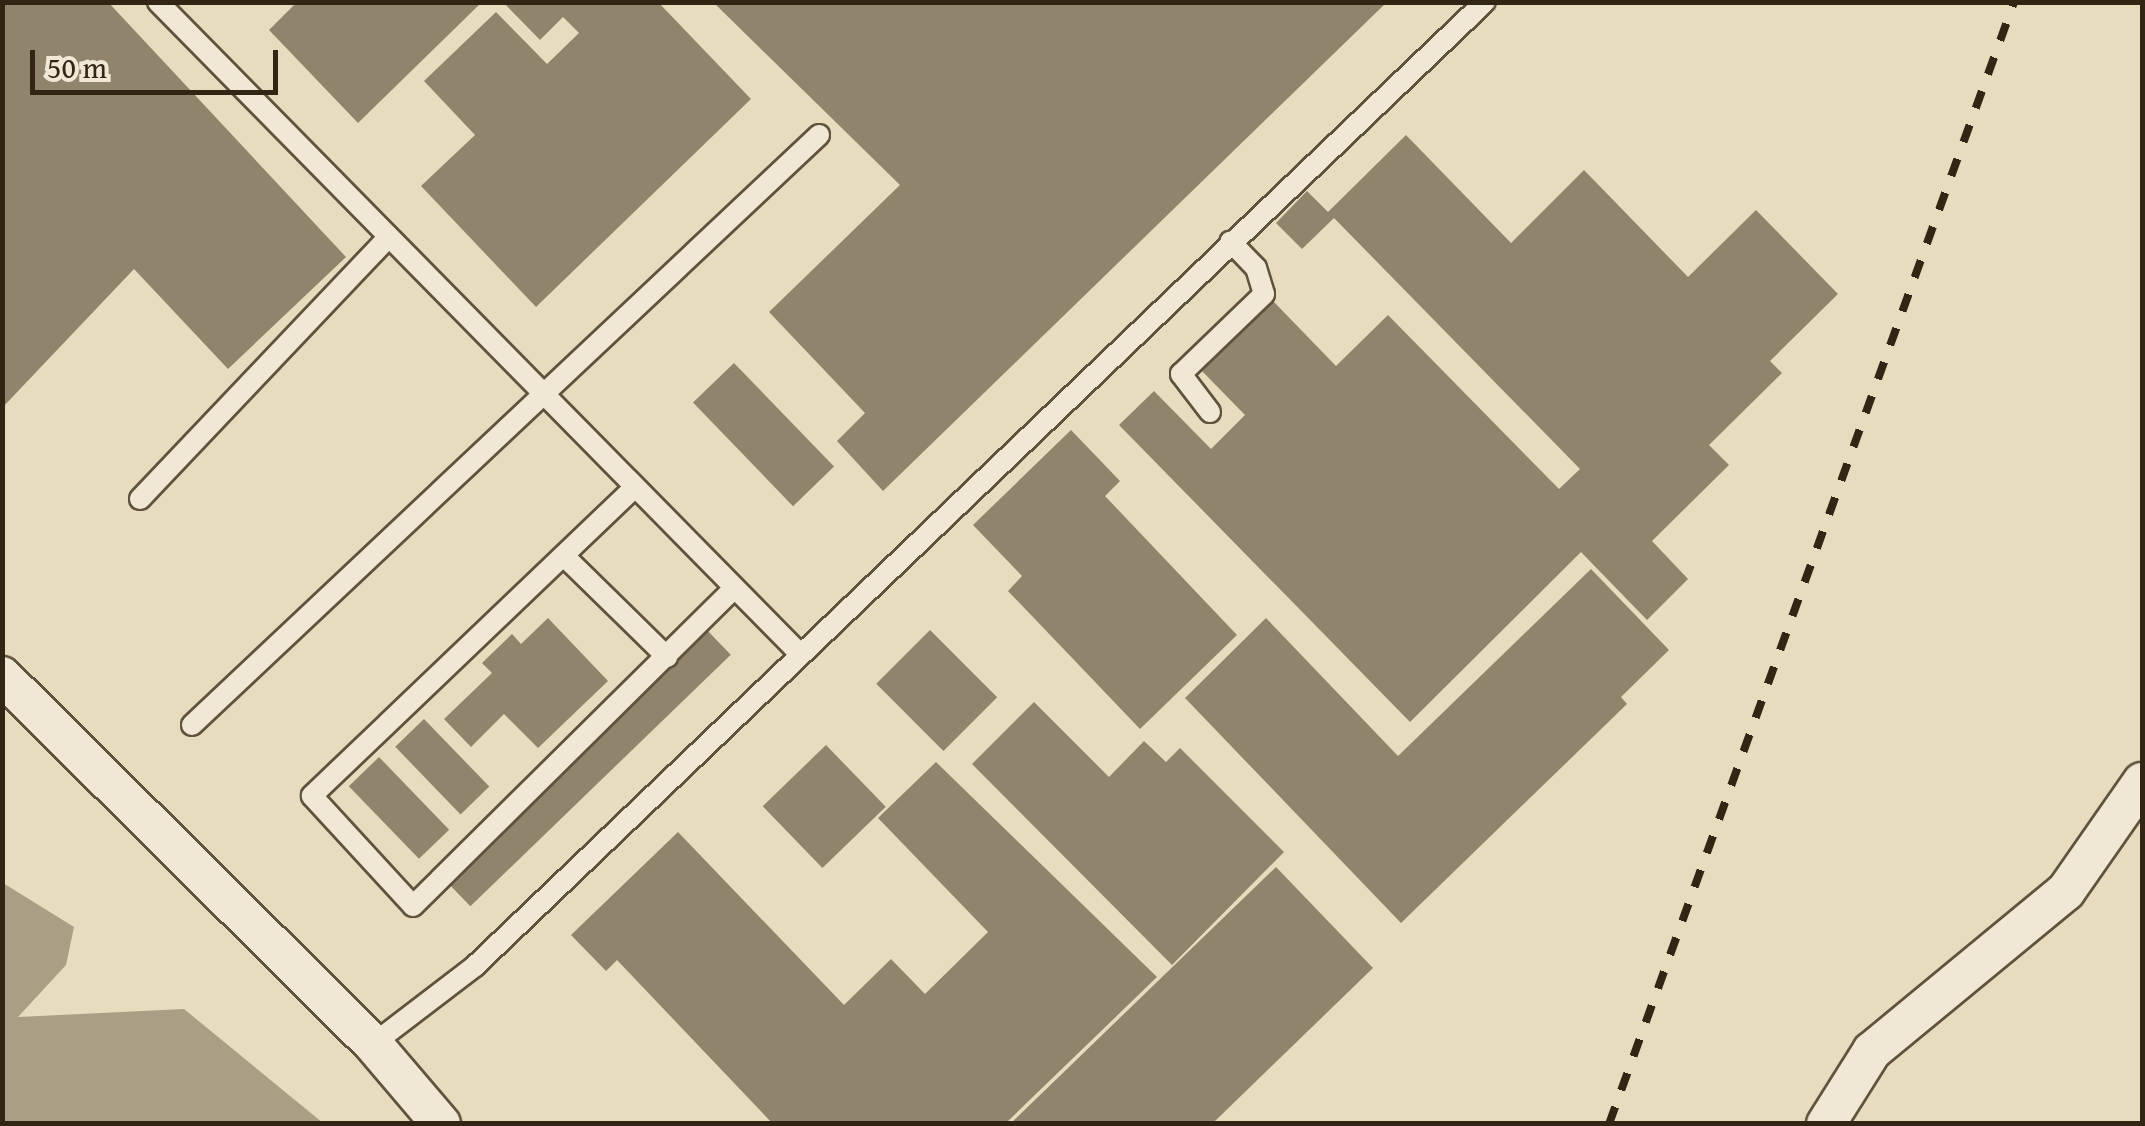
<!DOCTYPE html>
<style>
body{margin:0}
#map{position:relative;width:2145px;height:1126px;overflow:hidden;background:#e8dcbe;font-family:"Gentium Book Plus",serif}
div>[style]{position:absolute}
.water>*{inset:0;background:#aa9e84}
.building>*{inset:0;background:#91846c;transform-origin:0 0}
.roads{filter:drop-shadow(2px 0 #60533e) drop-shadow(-2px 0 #60533e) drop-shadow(0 2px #60533e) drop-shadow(0 -2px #60533e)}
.service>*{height:20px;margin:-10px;padding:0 10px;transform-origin:10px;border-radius:10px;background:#f0e8d5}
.minor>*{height:38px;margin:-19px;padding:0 19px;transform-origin:19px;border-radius:19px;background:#f0e8d5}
.rail>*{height:8px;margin-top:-4px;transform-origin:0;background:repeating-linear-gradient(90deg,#322514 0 18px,transparent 0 36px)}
span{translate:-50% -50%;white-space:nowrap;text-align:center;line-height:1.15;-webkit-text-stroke:8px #f0e8d5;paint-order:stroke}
.frame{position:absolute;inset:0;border:5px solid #322514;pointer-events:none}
.scale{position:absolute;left:30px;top:50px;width:248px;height:45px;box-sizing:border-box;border:5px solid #322514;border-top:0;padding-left:12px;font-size:30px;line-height:35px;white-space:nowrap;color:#322514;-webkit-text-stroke:8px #f0e8d5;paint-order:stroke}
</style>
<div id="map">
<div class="water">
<div style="clip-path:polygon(3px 883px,74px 927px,66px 965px,18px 1017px,184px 1009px,323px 1123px,3px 1123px)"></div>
</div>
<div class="building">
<div style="clip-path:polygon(2px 2px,108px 2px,346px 257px,228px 369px,134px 269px,2px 408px)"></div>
<div style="clip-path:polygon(297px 2px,482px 2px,358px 123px,269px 30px)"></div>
<div style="clip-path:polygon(503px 2px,658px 2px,751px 99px,536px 307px,421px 186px,475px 135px,424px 81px,496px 12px,547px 64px,579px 33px,563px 17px,540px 40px)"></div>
<div style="clip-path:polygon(713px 2px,801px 5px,1387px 2px,883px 491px,837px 441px,865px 413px,769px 312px,900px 185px)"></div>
<div style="clip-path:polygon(1406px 135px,1511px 243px,1584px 170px,1688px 277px,1756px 210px,1838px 294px,1770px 361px,1782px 373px,1709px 445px,1729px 465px,1652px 541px,1688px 579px,1647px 620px,1581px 552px,1410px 722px,1119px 425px,1154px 391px,1211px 449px,1245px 415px,1202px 371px,1273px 301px,1336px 366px,1388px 315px,1559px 489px,1580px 469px,1334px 218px,1302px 249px,1276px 223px,1307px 191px,1328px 212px)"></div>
<div style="left:734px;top:363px;width:144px;height:57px;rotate:46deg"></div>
<div style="clip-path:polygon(1071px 430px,1120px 481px,1105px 496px,1237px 635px,1140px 729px,1008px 591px,1022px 576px,973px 525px)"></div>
<div style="clip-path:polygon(1591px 569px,1669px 650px,1621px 697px,1627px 704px,1401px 923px,1185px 698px,1266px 618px,1398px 756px)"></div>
<div style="clip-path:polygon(548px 618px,608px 681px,538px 748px,504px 714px,471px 747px,444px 719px,492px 673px,482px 663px,512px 634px,521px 644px)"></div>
<div style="left:703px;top:626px;width:40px;height:362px;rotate:46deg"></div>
<div style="left:930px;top:630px;width:95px;height:76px;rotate:45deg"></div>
<div style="clip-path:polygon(1034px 702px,1109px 777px,1144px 741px,1166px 762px,1180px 748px,1284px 852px,1172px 965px,972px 764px)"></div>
<div style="left:424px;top:719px;width:94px;height:40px;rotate:46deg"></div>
<div style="left:826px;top:745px;width:86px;height:88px;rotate:46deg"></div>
<div style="left:379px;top:757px;width:101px;height:42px;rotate:46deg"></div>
<div style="clip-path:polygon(936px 762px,1157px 977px,1005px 1124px,773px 1124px,617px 960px,606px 971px,571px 935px,678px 832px,844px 1005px,891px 959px,925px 994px,988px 932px,878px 818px)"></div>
<div style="clip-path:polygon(1276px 867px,1373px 968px,1212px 1124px,1010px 1124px)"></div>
</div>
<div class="roads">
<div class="service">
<div style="left:158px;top:2px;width:914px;rotate:45.44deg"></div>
<div style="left:1210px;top:412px;width:48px;rotate:-127.3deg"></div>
<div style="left:1181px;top:374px;width:115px;rotate:-43.9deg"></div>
<div style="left:1264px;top:294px;width:27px;rotate:-107deg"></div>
<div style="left:1256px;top:268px;width:37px;rotate:-134deg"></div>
<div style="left:635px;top:487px;width:447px;rotate:136.3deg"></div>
<div style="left:312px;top:796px;width:149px;rotate:47.4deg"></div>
<div style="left:413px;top:906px;width:452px;rotate:-44.7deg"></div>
<div style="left:140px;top:499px;width:360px;rotate:-46.5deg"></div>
<div style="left:565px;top:557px;width:143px;rotate:44.4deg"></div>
<div style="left:192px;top:725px;width:861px;rotate:-43.26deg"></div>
<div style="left:373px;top:1044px;width:128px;rotate:-37.4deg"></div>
<div style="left:475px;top:966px;width:1396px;rotate:-43.67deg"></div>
</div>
<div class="minor">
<div style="left:2px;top:676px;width:523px;rotate:44.77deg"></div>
<div style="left:373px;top:1044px;width:105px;rotate:49.6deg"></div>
<div style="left:1826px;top:1124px;width:86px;rotate:-57.8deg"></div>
<div style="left:1872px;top:1051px;width:251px;rotate:-39.5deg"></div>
<div style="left:2066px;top:891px;width:133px;rotate:-55.1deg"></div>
</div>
</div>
<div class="rail">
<div style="left:1609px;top:1124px;width:1193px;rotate:-70.15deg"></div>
</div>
<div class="frame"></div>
<div class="scale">50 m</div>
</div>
